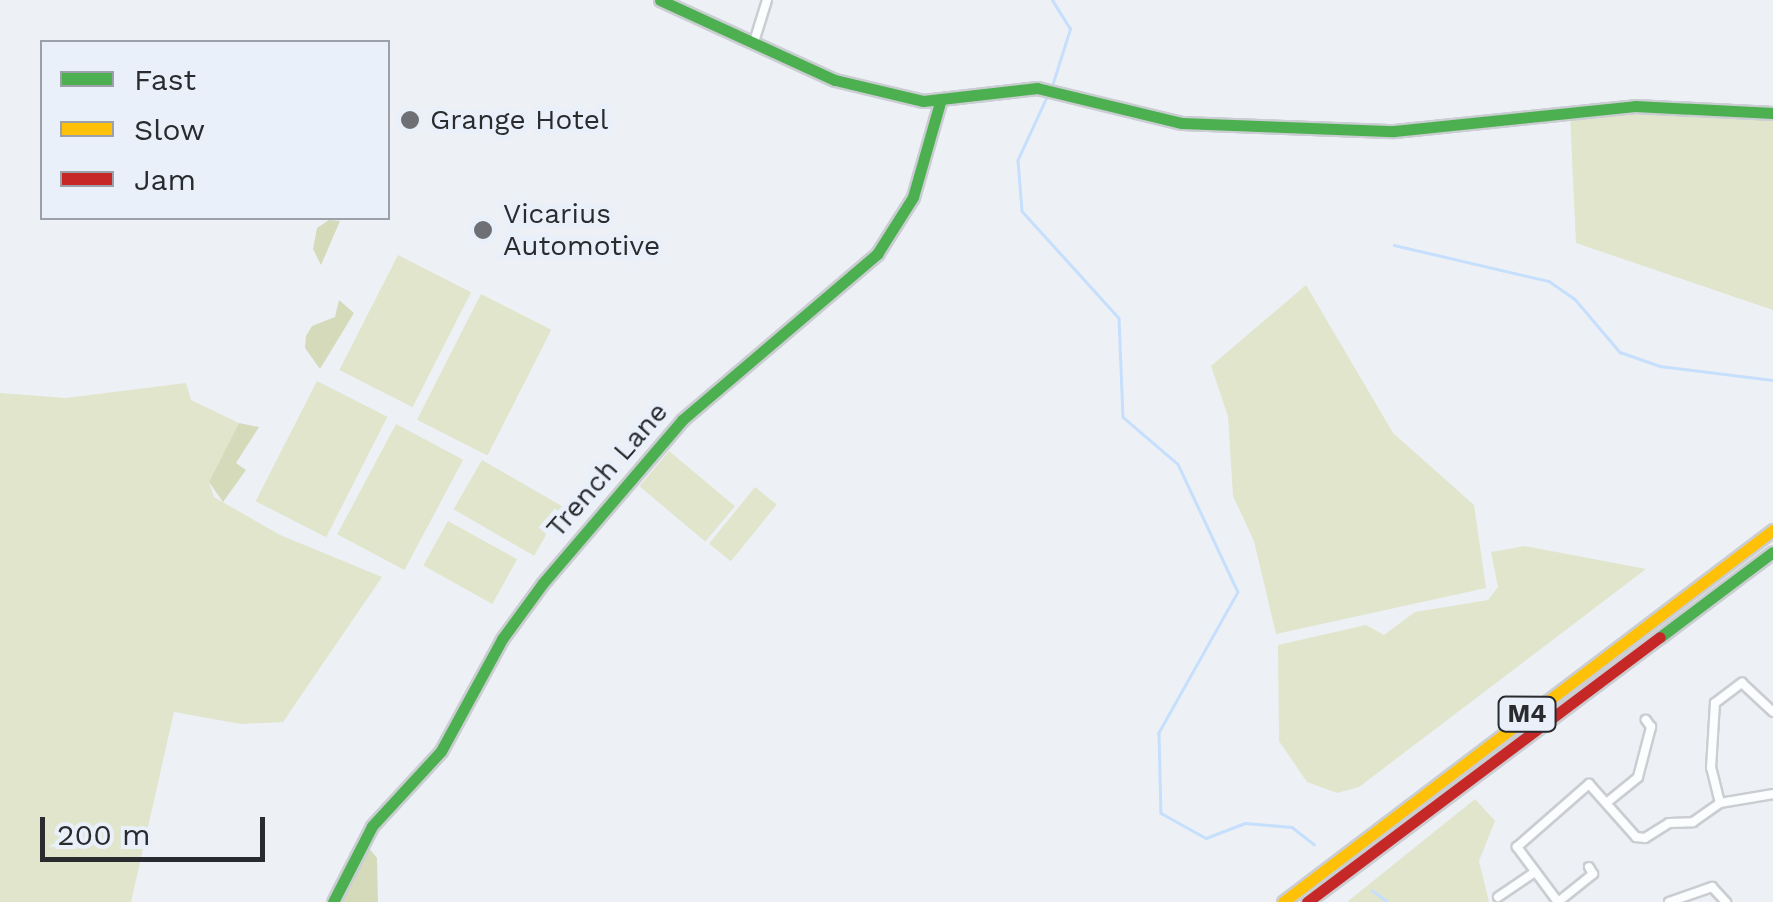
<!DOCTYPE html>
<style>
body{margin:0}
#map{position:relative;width:1773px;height:902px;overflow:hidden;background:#edf1f6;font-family:"Work Sans",sans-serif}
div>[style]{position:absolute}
.green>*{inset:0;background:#e0e5cb;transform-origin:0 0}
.forest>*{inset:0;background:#d4daba}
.stream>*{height:2.5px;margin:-1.25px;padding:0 1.25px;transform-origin:1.25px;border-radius:1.25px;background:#c6dffc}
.roads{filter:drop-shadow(2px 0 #cacdd1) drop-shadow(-2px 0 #cacdd1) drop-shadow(0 2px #cacdd1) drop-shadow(0 -2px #cacdd1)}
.street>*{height:8px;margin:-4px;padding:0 4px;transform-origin:4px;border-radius:4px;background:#fcfdfe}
.fast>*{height:11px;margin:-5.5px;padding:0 5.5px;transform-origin:5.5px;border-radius:5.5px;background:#4caf50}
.slow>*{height:11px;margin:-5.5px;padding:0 5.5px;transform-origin:5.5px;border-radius:5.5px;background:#ffc107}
.jam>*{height:11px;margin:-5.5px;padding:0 5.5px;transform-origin:5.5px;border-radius:5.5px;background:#c62828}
.dots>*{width:28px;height:28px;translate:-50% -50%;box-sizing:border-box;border:5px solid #e9f0fa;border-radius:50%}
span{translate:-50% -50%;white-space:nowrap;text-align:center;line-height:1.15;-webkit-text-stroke:10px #e9f0fa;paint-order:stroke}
.shield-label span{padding:2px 8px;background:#e9f0fa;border:2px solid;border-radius:8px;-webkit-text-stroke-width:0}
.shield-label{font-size:25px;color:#292b2f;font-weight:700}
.poi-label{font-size:28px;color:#292b2f}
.left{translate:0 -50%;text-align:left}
.street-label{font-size:28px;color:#292b2f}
.legend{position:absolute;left:40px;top:40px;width:350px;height:180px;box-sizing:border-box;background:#e9f0fa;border:2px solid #9ca1a9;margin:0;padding:12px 18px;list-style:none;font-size:30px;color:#292b2f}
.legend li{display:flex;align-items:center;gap:20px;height:50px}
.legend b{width:50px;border:2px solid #9ca1a9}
.scale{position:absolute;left:40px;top:817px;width:225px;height:45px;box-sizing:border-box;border:5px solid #292b2f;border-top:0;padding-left:12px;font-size:30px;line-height:35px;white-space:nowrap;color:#292b2f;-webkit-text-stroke:8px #e9f0fa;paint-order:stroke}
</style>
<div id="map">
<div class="green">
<div style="clip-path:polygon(1635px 106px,1773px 113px,1773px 310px,1576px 243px,1570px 114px)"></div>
<div style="left:398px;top:255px;width:82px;height:129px;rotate:27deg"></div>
<div style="clip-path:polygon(1306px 285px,1393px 433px,1474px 505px,1486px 588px,1276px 634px,1254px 541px,1233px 496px,1228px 416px,1211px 366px)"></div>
<div style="left:481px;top:294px;width:79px;height:141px;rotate:27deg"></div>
<div style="left:317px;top:381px;width:79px;height:135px;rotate:27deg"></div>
<div style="clip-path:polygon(186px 383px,191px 400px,239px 423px,209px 482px,214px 497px,280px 535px,382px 577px,283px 722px,241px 724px,174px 712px,131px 902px,0 902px,0 393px,66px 398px)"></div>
<div style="left:396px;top:424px;width:76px;height:125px;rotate:28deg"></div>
<div style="left:669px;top:451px;width:86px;height:46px;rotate:40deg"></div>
<div style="left:482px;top:460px;width:93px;height:57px;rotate:30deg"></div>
<div style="left:755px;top:487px;width:28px;height:73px;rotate:39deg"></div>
<div style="left:448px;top:521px;width:79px;height:51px;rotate:29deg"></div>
<div style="clip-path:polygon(1525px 546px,1646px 569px,1359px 787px,1337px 793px,1307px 782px,1279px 741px,1278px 645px,1366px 625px,1384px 635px,1415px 612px,1488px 600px,1498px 587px,1491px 552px)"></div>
<div style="clip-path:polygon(1475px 799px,1495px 821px,1479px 861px,1489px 902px,1347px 902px)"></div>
</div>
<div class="forest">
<div style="clip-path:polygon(329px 220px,340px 221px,321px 265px,313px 249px,317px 228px)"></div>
<div style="clip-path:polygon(339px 300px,354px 313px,320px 369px,305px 348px,306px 336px,312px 326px,335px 317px)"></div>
<div style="clip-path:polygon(239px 423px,259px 427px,236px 463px,246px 470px,223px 502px,209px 482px)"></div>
<div style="clip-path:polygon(368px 847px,377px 858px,378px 902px,340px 902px)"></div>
</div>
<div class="stream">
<div style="left:1052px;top:86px;width:60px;rotate:-72.5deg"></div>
<div style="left:1070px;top:29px;width:34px;rotate:-122deg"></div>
<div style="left:1049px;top:93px;width:74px;rotate:114.8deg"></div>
<div style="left:1018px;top:160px;width:51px;rotate:85.5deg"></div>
<div style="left:1022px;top:211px;width:144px;rotate:47.8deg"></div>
<div style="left:1119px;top:318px;width:99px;rotate:87.7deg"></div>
<div style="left:1123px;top:417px;width:72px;rotate:40.5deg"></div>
<div style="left:1178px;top:464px;width:141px;rotate:64.9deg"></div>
<div style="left:1238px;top:592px;width:162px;rotate:119.3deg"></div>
<div style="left:1159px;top:733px;width:80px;rotate:88.6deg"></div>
<div style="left:1161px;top:813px;width:51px;rotate:29.1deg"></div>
<div style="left:1206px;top:838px;width:42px;rotate:-21deg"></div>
<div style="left:1245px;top:823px;width:47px;rotate:4.9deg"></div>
<div style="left:1292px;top:827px;width:28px;rotate:38deg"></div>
<div style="left:1394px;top:245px;width:159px;rotate:13.1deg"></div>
<div style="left:1549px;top:281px;width:32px;rotate:35deg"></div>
<div style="left:1575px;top:299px;width:70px;rotate:49.7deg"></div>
<div style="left:1620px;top:352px;width:42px;rotate:19.3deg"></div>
<div style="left:1660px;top:366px;width:114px;rotate:7.1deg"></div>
<div style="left:1372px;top:890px;width:20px;rotate:37deg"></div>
</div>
<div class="roads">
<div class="street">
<div style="left:754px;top:42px;width:44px;rotate:-72.8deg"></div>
<div style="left:1610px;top:800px;width:36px;rotate:-39deg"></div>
<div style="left:1638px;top:777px;width:52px;rotate:-75.4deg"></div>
<div style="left:1651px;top:727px;width:9px;rotate:-126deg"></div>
<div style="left:1720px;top:803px;width:36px;rotate:-104deg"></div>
<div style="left:1711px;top:768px;width:65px;rotate:-86.5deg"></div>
<div style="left:1715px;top:703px;width:34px;rotate:-37deg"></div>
<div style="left:1742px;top:683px;width:42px;rotate:43.1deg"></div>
<div style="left:1498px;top:897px;width:41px;rotate:-34.1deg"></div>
<div style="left:1558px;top:902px;width:69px;rotate:-126.7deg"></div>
<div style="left:1517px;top:847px;width:96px;rotate:-41.2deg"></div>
<div style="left:1589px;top:784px;width:71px;rotate:48.4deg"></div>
<div style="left:1636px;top:837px;width:9px;rotate:6deg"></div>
<div style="left:1645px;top:838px;width:28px;rotate:-32deg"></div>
<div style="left:1669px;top:823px;width:24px;rotate:-2deg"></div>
<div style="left:1693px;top:822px;width:33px;rotate:-35deg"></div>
<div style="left:1720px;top:803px;width:54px;rotate:-9.6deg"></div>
<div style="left:1558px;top:902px;width:45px;rotate:-38.7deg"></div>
<div style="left:1593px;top:874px;width:8px;rotate:-120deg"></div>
<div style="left:1669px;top:902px;width:46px;rotate:-19.2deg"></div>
<div style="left:1712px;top:887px;width:21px;rotate:47deg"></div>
</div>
<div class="fast">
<div style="left:660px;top:0;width:192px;rotate:24.6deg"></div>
<div style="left:835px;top:80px;width:90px;rotate:13.4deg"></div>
<div style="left:923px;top:101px;width:115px;rotate:-6.5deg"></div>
<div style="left:1037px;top:88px;width:149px;rotate:13.6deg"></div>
<div style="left:1182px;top:123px;width:212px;rotate:2.2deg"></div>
<div style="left:1394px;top:131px;width:242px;rotate:-5.9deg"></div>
<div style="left:1635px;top:106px;width:138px;rotate:2.9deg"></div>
<div style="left:1660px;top:637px;width:141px;rotate:-37deg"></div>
<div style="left:333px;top:902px;width:85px;rotate:-62.8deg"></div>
<div style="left:372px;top:826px;width:102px;rotate:-47.4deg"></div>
<div style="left:441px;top:751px;width:128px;rotate:-61.4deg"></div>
<div style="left:502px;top:639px;width:69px;rotate:-53.8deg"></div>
<div style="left:543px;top:583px;width:214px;rotate:-49.5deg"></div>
<div style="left:682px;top:420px;width:256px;rotate:-40.4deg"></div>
<div style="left:877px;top:254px;width:67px;rotate:-57.7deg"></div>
<div style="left:913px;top:197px;width:102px;rotate:-74.1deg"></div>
</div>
<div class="slow">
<div style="left:1283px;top:902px;width:615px;rotate:-37.21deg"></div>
</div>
<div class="jam">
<div style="left:1307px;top:902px;width:441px;rotate:-36.9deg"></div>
</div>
</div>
<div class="dots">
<div style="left:410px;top:120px;background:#6e7075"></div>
<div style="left:483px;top:230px;background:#6e7075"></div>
</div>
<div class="shield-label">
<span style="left:1527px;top:714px">M4</span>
</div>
<div class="poi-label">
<span class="left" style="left:430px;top:120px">Grange Hotel</span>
<span class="left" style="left:503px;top:230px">Vicarius<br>Automotive</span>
</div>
<div class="street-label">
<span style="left:607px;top:470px;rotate:-49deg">Trench Lane</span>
</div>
<ul class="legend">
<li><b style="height:12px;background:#4caf50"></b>Fast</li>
<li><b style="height:12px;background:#ffc107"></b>Slow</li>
<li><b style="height:12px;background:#c62828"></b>Jam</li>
</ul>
<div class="scale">200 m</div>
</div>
